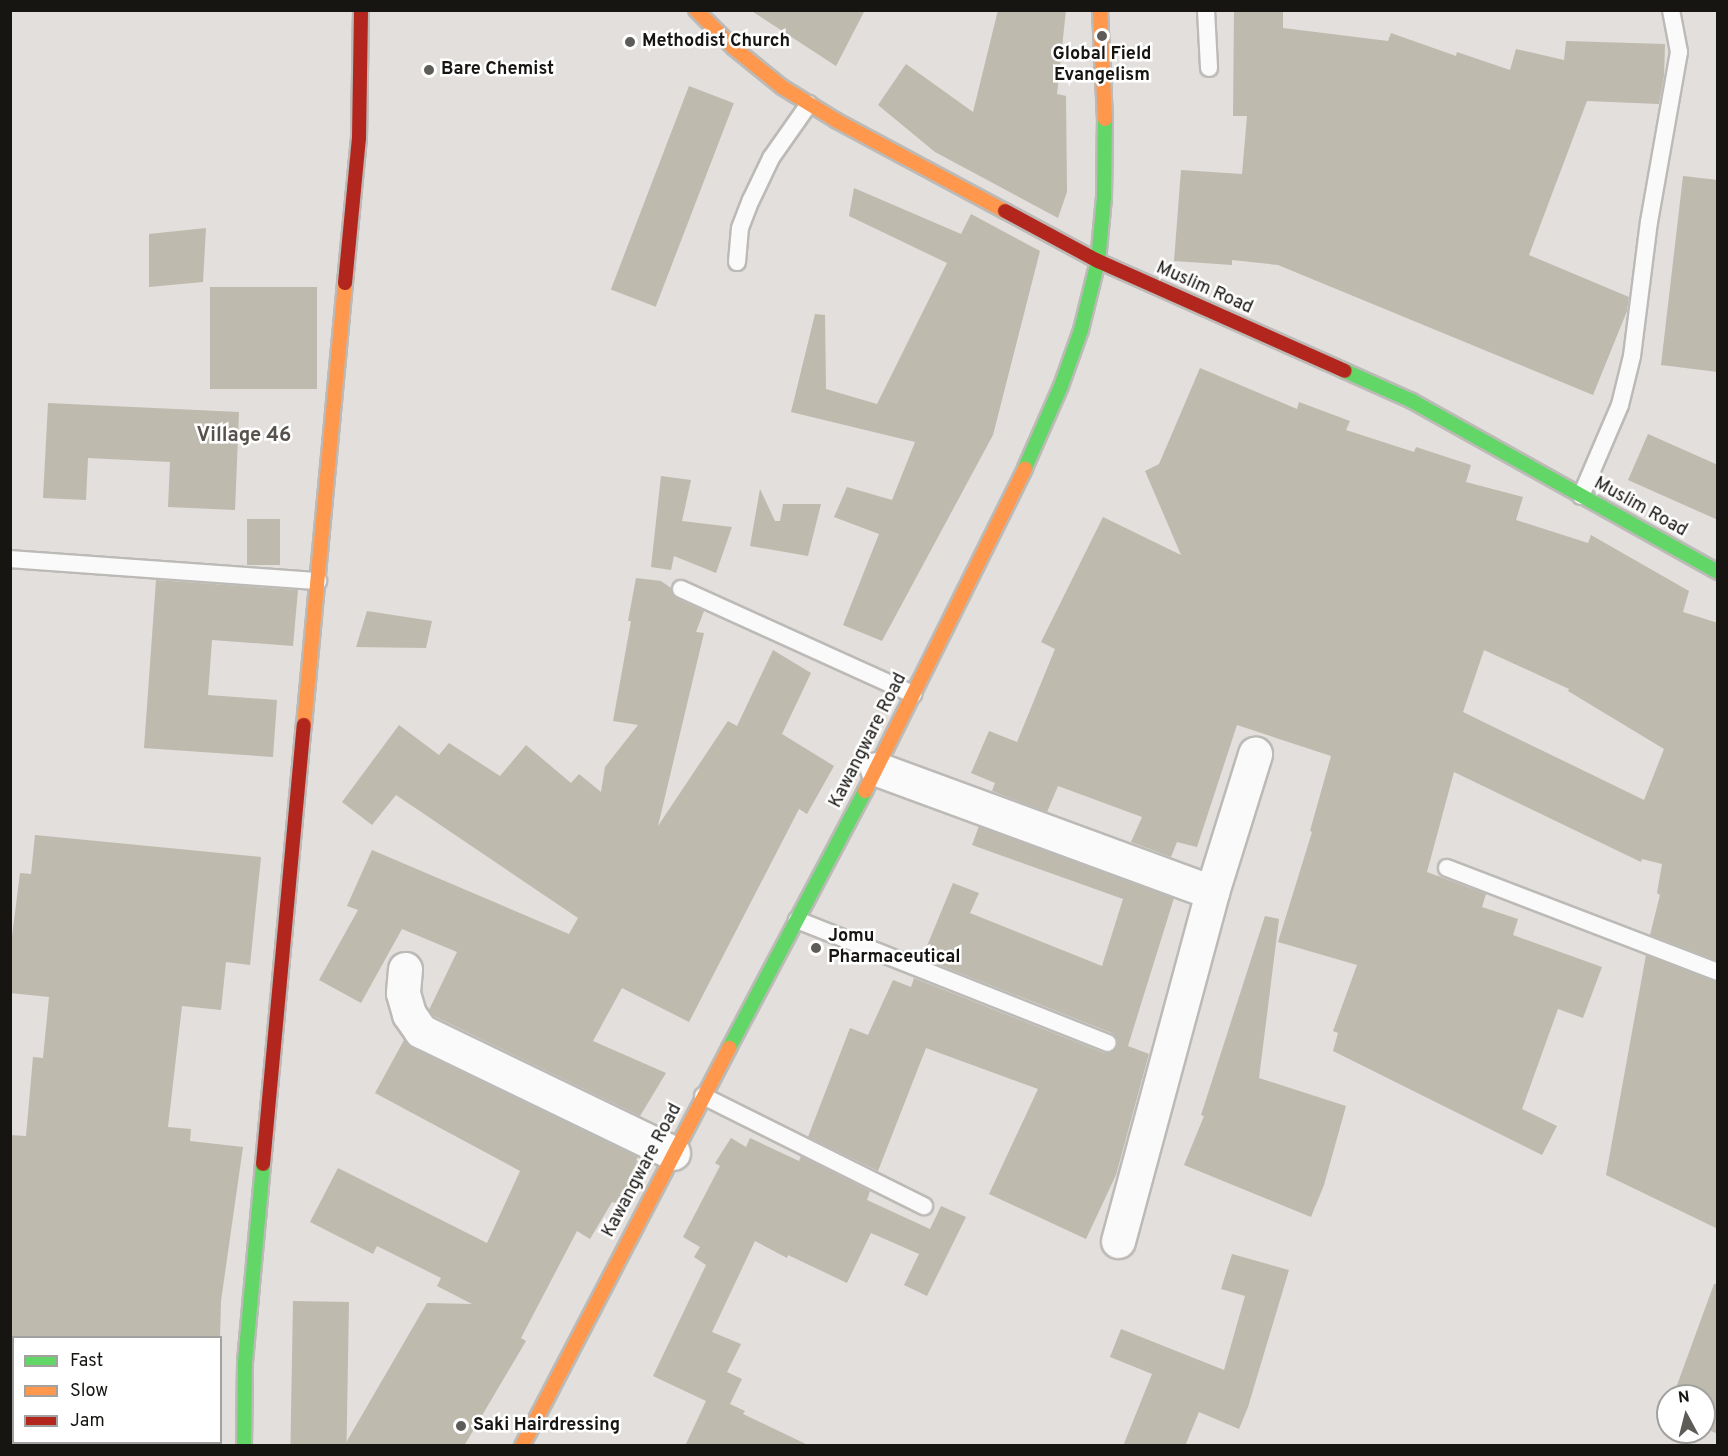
<!DOCTYPE html>
<style>
body{margin:0}
#map{position:relative;width:1728px;height:1456px;overflow:hidden;background:#e2dfdc;font-family:Overpass,sans-serif}
div>[style]{position:absolute}
.building>*{inset:0;background:#bebaad;transform-origin:0 0}
.roads{filter:drop-shadow(2px 0 #bcbab7) drop-shadow(-2px 0 #bcbab7) drop-shadow(0 2px #bcbab7) drop-shadow(0 -2px #bcbab7)}
.lane>*{height:16px;margin:-8px;padding:0 8px;transform-origin:8px;border-radius:8px;background:#fbfafa}
.street>*{height:33px;margin:-16.5px;padding:0 16.5px;transform-origin:16.5px;border-radius:16.5px;background:#fbfafa}
.fast>*{height:14px;margin:-7px;padding:0 7px;transform-origin:7px;border-radius:7px;background:#63d668}
.slow>*{height:14px;margin:-7px;padding:0 7px;transform-origin:7px;border-radius:7px;background:#ff974d}
.jam>*{height:14px;margin:-7px;padding:0 7px;transform-origin:7px;border-radius:7px;background:#b3261e}
.dots>*{width:16px;height:16px;translate:-50% -50%;box-sizing:border-box;border:3px solid #fff;border-radius:50%}
span{translate:-50% -50%;white-space:nowrap;text-align:center;line-height:1.15;-webkit-text-stroke:5px #fff;paint-order:stroke}
.poi-label{font-size:18px;color:#171512;font-weight:700}
.left{translate:0 -50%;text-align:left}
.street-label{font-size:18px;color:#171512}
.neighbourhood-label{font-size:20px;color:#58524c;font-weight:700}
.frame{position:absolute;inset:0;border:12px solid #171512;pointer-events:none}
.legend{position:absolute;left:12px;top:1336px;width:210px;height:108px;box-sizing:border-box;background:#fff;border:2px solid #a2a1a0;margin:0;padding:8px 10px;list-style:none;font-size:18px;color:#171512}
.legend li{display:flex;align-items:center;gap:12px;height:30px}
.legend b{width:30px;border:2px solid #a2a1a0}
.north{position:absolute;left:1656px;top:1384px;width:60px;height:60px;box-sizing:border-box;background:#fff;border:2px solid #a2a1a0;border-radius:50%;rotate:353deg;font-size:16px;font-weight:700;line-height:24px;text-align:center;color:#171512}
.north::after{content:'';display:block;margin:auto;width:21px;height:27px;background:#5e5c59;clip-path:polygon(50% 0,100% 100%,50% 72%,0 100%)}
</style>
<div id="map">
<div class="building">
<div style="clip-path:polygon(750px 10px,865px 10px,836px 66px)"></div>
<div style="clip-path:polygon(998px 10px,1066px 10px,1057px 94px,1066px 96px,1067px 192px,1058px 218px,935px 152px,878px 105px,906px 64px,973px 112px)"></div>
<div style="clip-path:polygon(1234px 10px,1283px 10px,1283px 28px,1388px 41px,1391px 33px,1456px 56px,1457px 52px,1510px 70px,1516px 49px,1564px 60px,1566px 41px,1665px 44px,1664px 76px,1659px 104px,1587px 101px,1529px 255px,1629px 297px,1627px 311px,1593px 395px,1278px 265px,1232px 260px,1232px 265px,1174px 261px,1181px 170px,1242px 174px,1247px 116px,1233px 116px)"></div>
<div style="left:689px;top:86px;width:48px;height:218px;rotate:21deg"></div>
<div style="clip-path:polygon(1683px 176px,1718px 180px,1718px 372px,1661px 365px)"></div>
<div style="clip-path:polygon(854px 188px,961px 234px,971px 214px,1040px 251px,993px 435px,882px 641px,843px 625px,879px 534px,834px 517px,847px 487px,892px 500px,915px 442px,791px 412px,815px 314px,825px 315px,826px 389px,877px 404px,947px 263px,849px 216px)"></div>
<div style="clip-path:polygon(206px 228px,203px 282px,149px 287px,149px 234px)"></div>
<div style="left:317px;top:287px;width:102px;height:107px;rotate:90deg"></div>
<div style="clip-path:polygon(evenodd,1200px 368px,1297px 409px,1299px 402px,1350px 421px,1346px 430px,1414px 452px,1416px 447px,1471px 465px,1466px 482px,1523px 497px,1516px 520px,1588px 543px,1591px 535px,1689px 591px,1683px 612px,1718px 623px,1718px 961px,1650px 935px,1660px 895px,1657px 893px,1662px 864px,1642px 859px,1641px 862px,1454px 772px,1427px 872px,1486px 894px,1482px 907px,1518px 919px,1513px 935px,1602px 967px,1583px 1018px,1558px 1009px,1522px 1109px,1557px 1126px,1542px 1155px,1333px 1051px,1338px 1033px,1333px 1031px,1357px 965px,1278px 942px,1312px 832px,1310px 831px,1331px 756px,1237px 725px,1197px 847px,1177px 842px,1171px 857px,1131px 842px,1142px 817px,1058px 786px,1047px 812px,992px 791px,995px 783px,971px 773px,989px 731px,1017px 742px,1055px 649px,1041px 642px,1103px 517px,1181px 555px,1145px 471px,1159px 464px,1200px 368px,1484px 650px,1569px 689px,1568px 691px,1664px 749px,1644px 800px,1463px 712px,1484px 650px)"></div>
<div style="clip-path:polygon(48px 403px,239px 412px,235px 510px,168px 507px,170px 462px,88px 458px,86px 500px,43px 498px)"></div>
<div style="clip-path:polygon(1648px 434px,1718px 465px,1718px 520px,1628px 480px)"></div>
<div style="clip-path:polygon(661px 476px,691px 480px,682px 521px,732px 527px,716px 573px,674px 556px,671px 570px,651px 567px)"></div>
<div style="clip-path:polygon(760px 489px,775px 521px,780px 521px,783px 504px,821px 504px,808px 556px,750px 546px)"></div>
<div style="left:247px;top:519px;width:33px;height:46px"></div>
<div style="clip-path:polygon(636px 578px,661px 581px,671px 588px,676px 598px,704px 611px,696px 632px,704px 633px,658px 826px,728px 721px,737px 726px,773px 650px,811px 673px,782px 734px,834px 766px,807px 814px,799px 809px,689px 1022px,622px 988px,593px 1041px,666px 1073px,640px 1116px,434px 1016px,429px 1010px,457px 952px,402px 929px,361px 1003px,319px 980px,358px 910px,347px 906px,372px 850px,569px 934px,578px 918px,396px 795px,372px 825px,342px 802px,399px 725px,439px 755px,449px 743px,500px 776px,526px 745px,571px 783px,579px 774px,601px 792px,605px 767px,638px 725px,613px 721px,631px 621px,628px 621px)"></div>
<div style="clip-path:polygon(156px 580px,298px 590px,293px 646px,212px 640px,208px 695px,277px 700px,273px 757px,144px 748px)"></div>
<div style="clip-path:polygon(367px 611px,432px 621px,426px 648px,356px 647px)"></div>
<div style="clip-path:polygon(979px 826px,1174px 898px,1128px 1046px,1149px 1054px,1116px 1175px,1086px 1239px,989px 1194px,1038px 1089px,926px 1048px,878px 1171px,808px 1137px,850px 1028px,868px 1035px,893px 980px,911px 987px,914px 978px,1104px 1053px,1110px 1053px,1117px 1047px,1118px 1041px,1112px 1033px,922px 958px,953px 883px,979px 893px,970px 913px,1102px 966px,1123px 899px,972px 845px)"></div>
<div style="clip-path:polygon(35px 835px,261px 857px,250px 965px,226px 962px,221px 1010px,182px 1006px,168px 1127px,191px 1129px,190px 1141px,243px 1147px,221px 1301px,220px 1338px,10px 1338px,10px 1135px,26px 1136px,33px 1057px,43px 1058px,49px 997px,10px 993px,10px 952px,20px 873px,31px 874px)"></div>
<div style="clip-path:polygon(1265px 916px,1279px 919px,1259px 1078px,1346px 1106px,1324px 1185px,1311px 1217px,1184px 1165px,1204px 1116px,1201px 1115px)"></div>
<div style="clip-path:polygon(1646px 955px,1718px 982px,1718px 1229px,1606px 1175px)"></div>
<div style="clip-path:polygon(404px 1040px,413px 1048px,638px 1157px,636px 1160px,646px 1165px,625px 1205px,612px 1202px,590px 1239px,577px 1231px,521px 1338px,526px 1341px,464px 1446px,344px 1446px,427px 1303px,472px 1304px,437px 1286px,441px 1278px,377px 1246px,373px 1254px,310px 1222px,338px 1168px,487px 1243px,520px 1171px,375px 1093px)"></div>
<div style="clip-path:polygon(731px 1138px,746px 1147px,750px 1138px,799px 1161px,801px 1156px,870px 1191px,867px 1200px,930px 1229px,941px 1206px,966px 1217px,927px 1296px,904px 1285px,919px 1254px,871px 1233px,847px 1283px,788px 1255px,787px 1258px,755px 1241px,712px 1332px,741px 1344px,727px 1372px,742px 1379px,730px 1404px,745px 1411px,743px 1414px,810px 1446px,685px 1446px,706px 1401px,653px 1376px,706px 1265px,694px 1257px,700px 1247px,683px 1237px,720px 1166px,715px 1163px)"></div>
<div style="clip-path:polygon(1232px 1254px,1289px 1270px,1248px 1407px,1239px 1429px,1199px 1412px,1185px 1446px,1123px 1446px,1152px 1374px,1110px 1357px,1121px 1329px,1224px 1370px,1245px 1296px,1221px 1289px)"></div>
<div style="clip-path:polygon(1714px 1284px,1718px 1284px,1718px 1434px,1704px 1428px,1704px 1396px,1673px 1396px)"></div>
<div style="left:293px;top:1301px;width:56px;height:145px;rotate:1deg"></div>
</div>
<div class="roads">
<div class="lane">
<div style="left:1206px;top:10px;width:58px;rotate:87deg"></div>
<div style="left:737px;top:262px;width:34px;rotate:-85deg"></div>
<div style="left:740px;top:228px;width:30px;rotate:-69deg"></div>
<div style="left:751px;top:200px;width:47px;rotate:-64.5deg"></div>
<div style="left:771px;top:158px;width:66px;rotate:-54.9deg"></div>
<div style="left:1581px;top:496px;width:99px;rotate:-66.8deg"></div>
<div style="left:1620px;top:405px;width:50px;rotate:-76.2deg"></div>
<div style="left:1632px;top:356px;width:135px;rotate:-82.8deg"></div>
<div style="left:1649px;top:222px;width:173px;rotate:-80deg"></div>
<div style="left:1679px;top:52px;width:43px;rotate:-100.8deg"></div>
<div style="left:10px;top:559px;width:309px;rotate:4.1deg"></div>
<div style="left:681px;top:589px;width:255px;rotate:24.4deg"></div>
<div style="left:1447px;top:868px;width:290px;rotate:21deg"></div>
<div style="left:797px;top:920px;width:334px;rotate:21.6deg"></div>
<div style="left:703px;top:1096px;width:247px;rotate:26.5deg"></div>
</div>
<div class="street">
<div style="left:877px;top:769px;width:357px;rotate:20.2deg"></div>
<div style="left:1212px;top:892px;width:145px;rotate:-72.7deg"></div>
<div style="left:405px;top:969px;width:24px;rotate:95deg"></div>
<div style="left:403px;top:993px;width:22px;rotate:74deg"></div>
<div style="left:409px;top:1014px;width:21px;rotate:55deg"></div>
<div style="left:421px;top:1031px;width:280px;rotate:25.8deg"></div>
<div style="left:1118px;top:1241px;width:361px;rotate:-74.9deg"></div>
</div>
<div class="fast">
<div style="left:1345px;top:371px;width:73px;rotate:24.1deg"></div>
<div style="left:1412px;top:401px;width:351px;rotate:29.2deg"></div>
<div style="left:1025px;top:468px;width:90px;rotate:-66.3deg"></div>
<div style="left:1061px;top:386px;width:59px;rotate:-70.3deg"></div>
<div style="left:1081px;top:330px;width:71px;rotate:-76.2deg"></div>
<div style="left:1098px;top:261px;width:63px;rotate:-84.6deg"></div>
<div style="left:1104px;top:198px;width:79px;rotate:-89.3deg"></div>
<div style="left:729px;top:1048px;width:291px;rotate:-62.1deg"></div>
<div style="left:244px;top:1446px;width:84px;rotate:-89.3deg"></div>
<div style="left:245px;top:1362px;width:199px;rotate:-84.8deg"></div>
</div>
<div class="slow">
<div style="left:696px;top:10px;width:54px;rotate:45deg"></div>
<div style="left:734px;top:48px;width:62px;rotate:39.1deg"></div>
<div style="left:782px;top:87px;width:65px;rotate:31.7deg"></div>
<div style="left:837px;top:121px;width:191px;rotate:28.2deg"></div>
<div style="left:1100px;top:10px;width:109px;rotate:87.4deg"></div>
<div style="left:304px;top:725px;width:444px;rotate:-84.7deg"></div>
<div style="left:865px;top:791px;width:360px;rotate:-63.6deg"></div>
<div style="left:522px;top:1446px;width:449px;rotate:-62.5deg"></div>
</div>
<div class="jam">
<div style="left:1005px;top:211px;width:106px;rotate:28.3deg"></div>
<div style="left:1098px;top:261px;width:270px;rotate:24deg"></div>
<div style="left:345px;top:283px;width:146px;rotate:-84.5deg"></div>
<div style="left:359px;top:138px;width:128px;rotate:-89.1deg"></div>
<div style="left:263px;top:1164px;width:441px;rotate:-84.7deg"></div>
</div>
</div>
<div class="dots">
<div style="left:1102px;top:36px;background:#5e5c59"></div>
<div style="left:630px;top:42px;background:#5e5c59"></div>
<div style="left:429px;top:70px;background:#5e5c59"></div>
<div style="left:816px;top:948px;background:#5e5c59"></div>
<div style="left:461px;top:1426px;background:#5e5c59"></div>
</div>
<div class="poi-label">
<span class="left" style="left:642px;top:42px">Methodist Church</span>
<span style="left:1102px;top:66px">Global Field<br>Evangelism</span>
<span class="left" style="left:441px;top:70px">Bare Chemist</span>
<span class="left" style="left:828px;top:948px">Jomu<br>Pharmaceutical</span>
<span class="left" style="left:473px;top:1426px">Saki Hairdressing</span>
</div>
<div class="street-label">
<span style="left:1204px;top:289px;rotate:24deg">Muslim Road</span>
<span style="left:1640px;top:508px;rotate:29deg">Muslim Road</span>
<span style="left:869px;top:741px;rotate:-63deg">Kawangware Road</span>
<span style="left:643px;top:1171px;rotate:-62deg">Kawangware Road</span>
</div>
<div class="neighbourhood-label">
<span style="left:244px;top:436px">Village 46</span>
</div>
<div class="frame"></div>
<ul class="legend">
<li><b style="height:8px;background:#63d668"></b>Fast</li>
<li><b style="height:8px;background:#ff974d"></b>Slow</li>
<li><b style="height:8px;background:#b3261e"></b>Jam</li>
</ul>
<div class="north">N</div>
</div>
